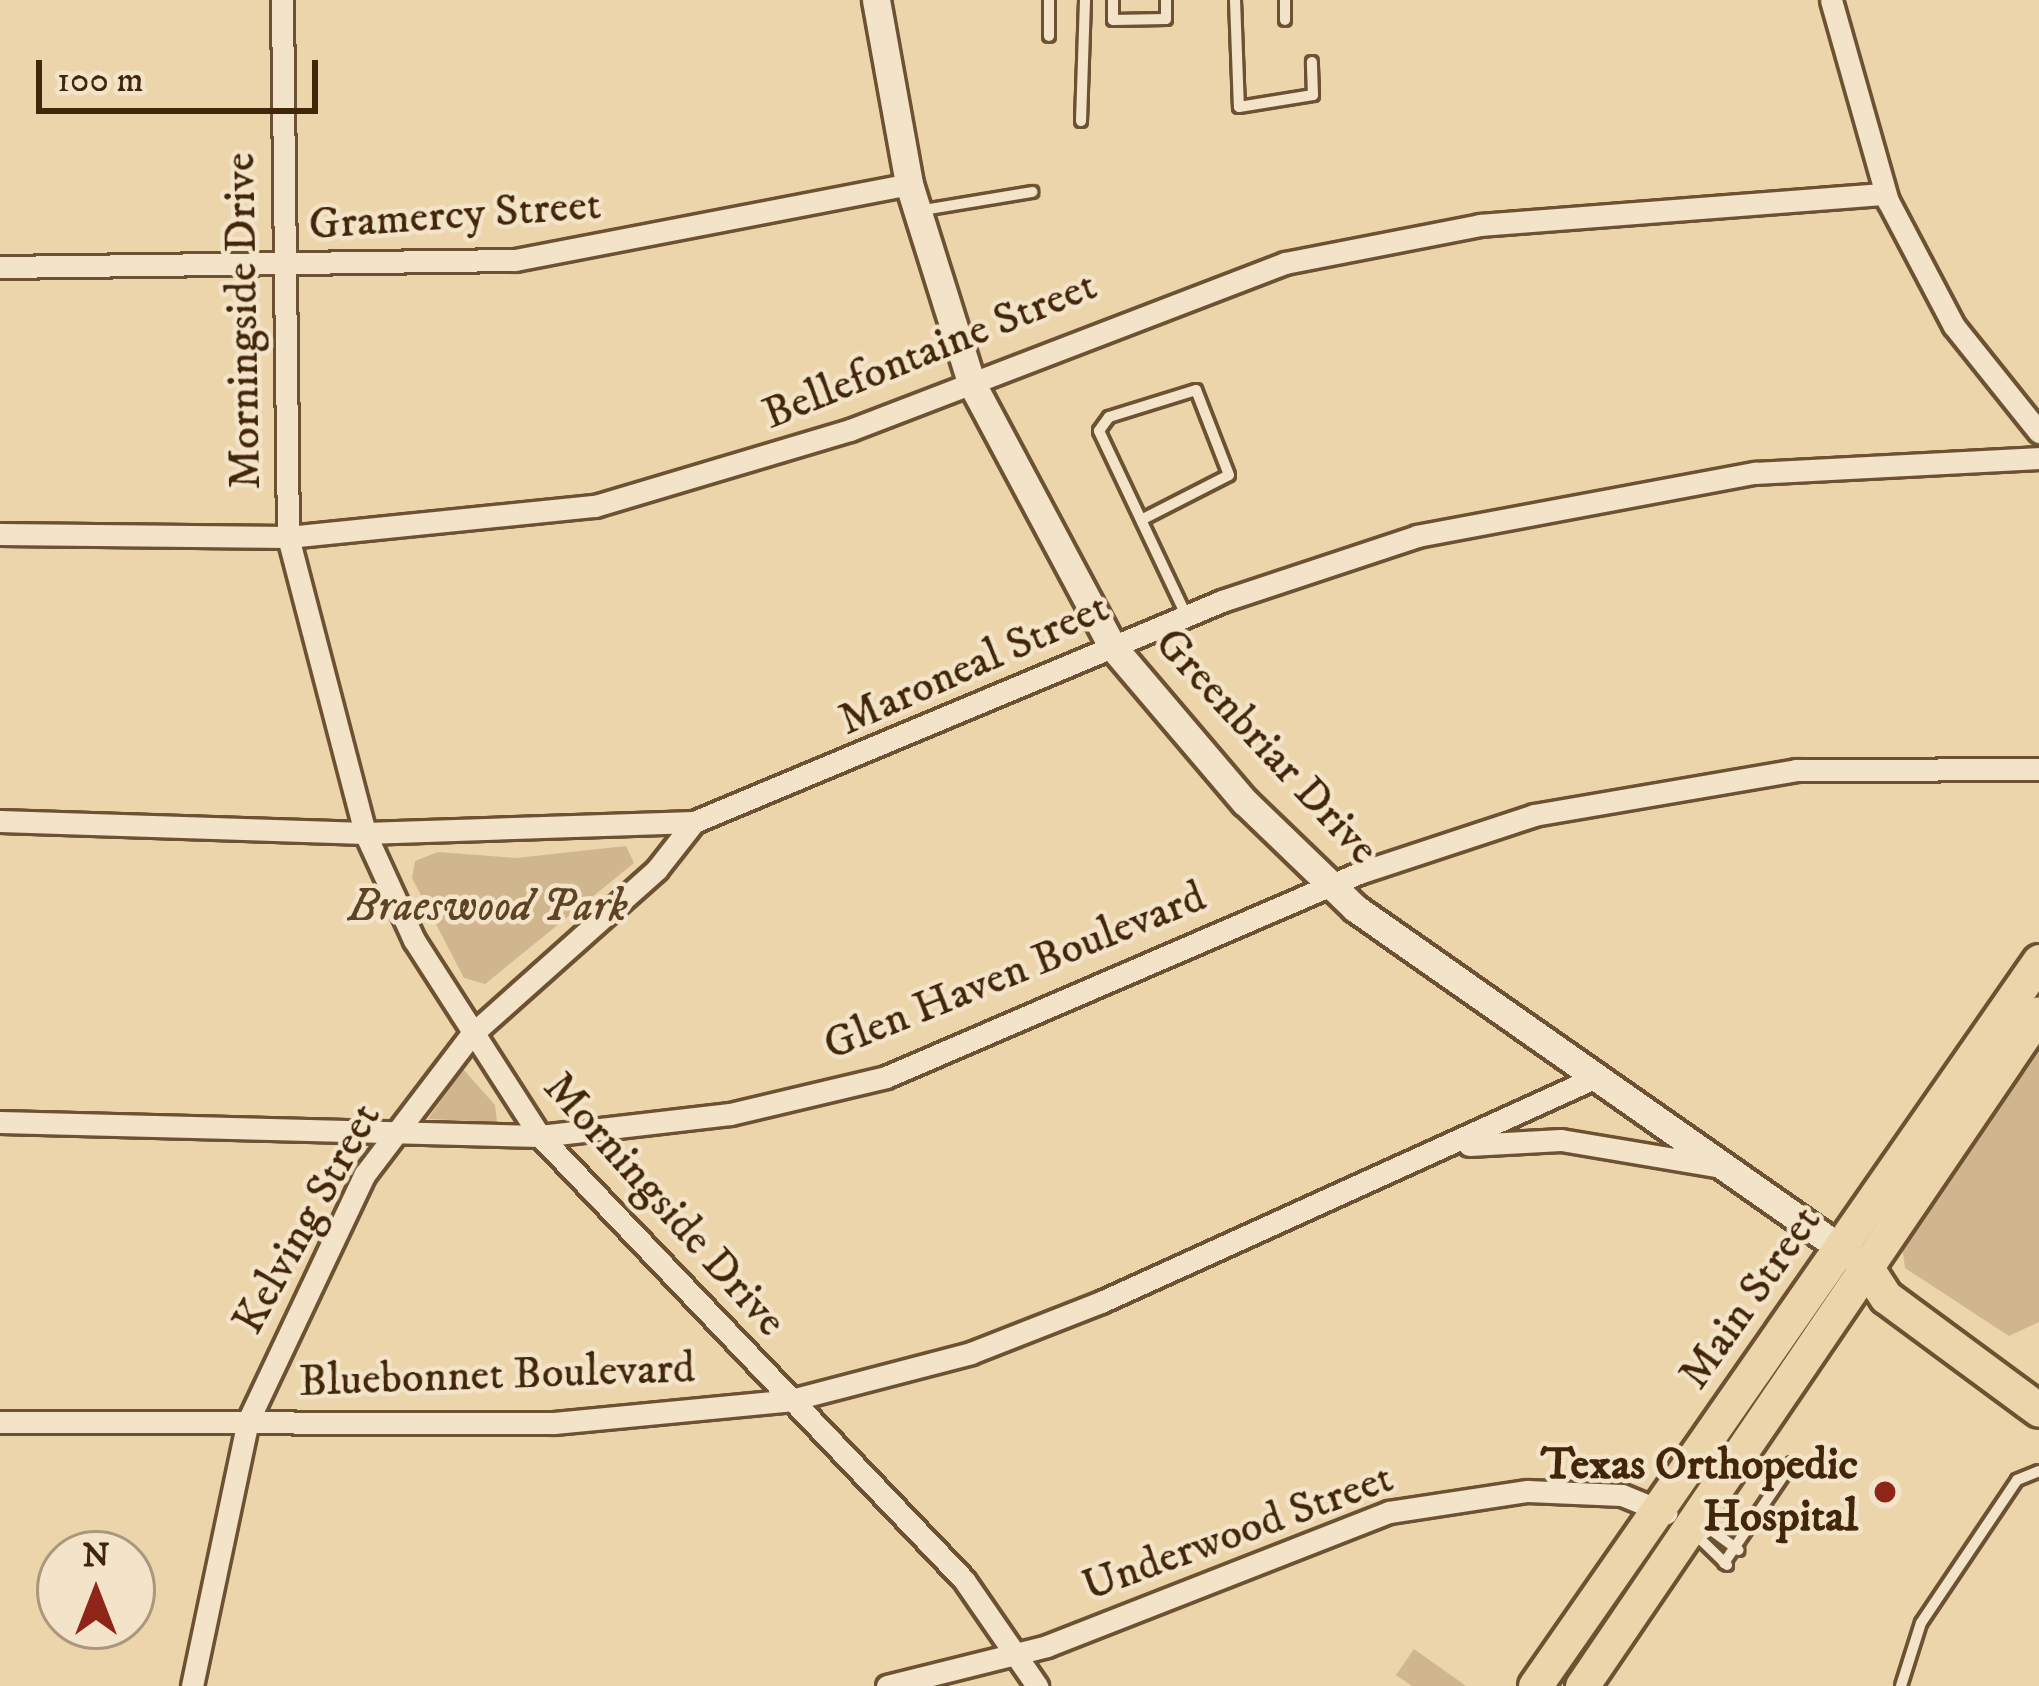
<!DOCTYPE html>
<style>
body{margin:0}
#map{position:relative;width:2039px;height:1686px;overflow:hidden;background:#ecd4ab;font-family:"IM FELL DW Pica",serif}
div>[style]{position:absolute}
.green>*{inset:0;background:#cfb68f}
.roads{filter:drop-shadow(3px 0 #6c5232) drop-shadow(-3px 0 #6c5232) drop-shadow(0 3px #6c5232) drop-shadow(0 -3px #6c5232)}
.service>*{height:10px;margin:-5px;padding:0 5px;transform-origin:5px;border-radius:5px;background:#f3e3c8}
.minor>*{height:21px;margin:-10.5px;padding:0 10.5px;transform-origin:10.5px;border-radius:10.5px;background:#f3e3c8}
.secondary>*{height:27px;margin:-13.5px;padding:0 13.5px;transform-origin:13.5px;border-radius:13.5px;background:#f3e3c8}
.primary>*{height:33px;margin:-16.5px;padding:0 16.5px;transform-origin:16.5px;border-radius:16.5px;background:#ecd4ab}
.dots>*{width:33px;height:33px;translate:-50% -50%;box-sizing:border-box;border:6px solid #f3e3c8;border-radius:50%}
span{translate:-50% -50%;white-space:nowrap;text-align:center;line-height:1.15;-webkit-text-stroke:9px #f3e3c8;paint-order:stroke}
.street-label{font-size:45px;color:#422609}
.park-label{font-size:45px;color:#5e4324;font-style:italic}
.poi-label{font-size:45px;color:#422609;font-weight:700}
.right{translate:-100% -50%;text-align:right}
.north{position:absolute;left:36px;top:1530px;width:120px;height:120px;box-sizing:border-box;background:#f3e3c8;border:3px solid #ac977c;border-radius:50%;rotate:0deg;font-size:33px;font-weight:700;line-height:48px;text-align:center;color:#422609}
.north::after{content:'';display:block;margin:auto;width:42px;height:54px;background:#8f2418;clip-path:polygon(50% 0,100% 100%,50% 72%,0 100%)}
.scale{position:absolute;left:36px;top:60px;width:282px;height:54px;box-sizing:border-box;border:6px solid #422609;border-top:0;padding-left:15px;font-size:36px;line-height:42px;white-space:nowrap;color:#422609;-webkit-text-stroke:9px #f3e3c8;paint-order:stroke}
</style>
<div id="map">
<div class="green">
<div style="clip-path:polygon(626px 846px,634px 863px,485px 984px,464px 978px,412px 878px,415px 861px,438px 852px,516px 858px)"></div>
<div style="clip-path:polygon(2039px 1038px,2039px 1322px,2009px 1336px,1905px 1268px,1901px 1239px)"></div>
<div style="clip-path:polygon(463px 1069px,495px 1105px,497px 1122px,428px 1119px)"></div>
<div style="clip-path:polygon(1414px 1649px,1466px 1686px,1412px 1686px,1396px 1675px)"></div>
</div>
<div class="roads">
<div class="service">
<div style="left:1049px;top:0;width:36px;rotate:90deg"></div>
<div style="left:1113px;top:0;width:20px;rotate:90deg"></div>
<div style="left:1113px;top:20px;width:53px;rotate:-1.1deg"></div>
<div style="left:1166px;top:19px;width:19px;rotate:-90deg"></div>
<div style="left:1235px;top:0;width:107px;rotate:87.9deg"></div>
<div style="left:1239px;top:107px;width:75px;rotate:-9.2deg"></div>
<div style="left:1313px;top:95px;width:33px;rotate:-92deg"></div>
<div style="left:1285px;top:0;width:20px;rotate:90deg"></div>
<div style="left:1081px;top:121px;width:121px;rotate:-88.1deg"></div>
<div style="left:917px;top:211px;width:117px;rotate:-9.4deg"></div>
<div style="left:1145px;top:518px;width:94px;rotate:-27.1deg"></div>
<div style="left:1229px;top:475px;width:91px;rotate:-111.2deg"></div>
<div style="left:1196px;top:390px;width:91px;rotate:162.8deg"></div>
<div style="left:1109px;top:417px;width:17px;rotate:126deg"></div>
<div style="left:1099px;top:431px;width:204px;rotate:64.7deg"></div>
<div style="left:1694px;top:1533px;width:46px;rotate:44.1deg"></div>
<div style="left:1699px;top:1537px;width:14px;rotate:-30deg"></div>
<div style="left:1711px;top:1530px;width:34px;rotate:36deg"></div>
<div style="left:1724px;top:1563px;width:121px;rotate:-55.8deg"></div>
<div style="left:1901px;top:1686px;width:66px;rotate:-72.4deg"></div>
<div style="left:1921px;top:1623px;width:172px;rotate:-56.1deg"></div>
<div style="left:2017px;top:1480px;width:24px;rotate:-22deg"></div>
</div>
<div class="minor">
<div style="left:282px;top:0;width:537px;rotate:89.36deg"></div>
<div style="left:288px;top:537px;width:306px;rotate:75.4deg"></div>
<div style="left:365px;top:833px;width:118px;rotate:65.4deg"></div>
<div style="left:414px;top:940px;width:233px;rotate:57.3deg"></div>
<div style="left:540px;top:1136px;width:614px;rotate:46.32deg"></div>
<div style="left:964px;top:1580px;width:129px;rotate:55.4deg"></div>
<div style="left:1831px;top:0;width:209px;rotate:74.2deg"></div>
<div style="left:1888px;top:201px;width:141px;rotate:62.2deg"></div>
<div style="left:1954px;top:326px;width:136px;rotate:51.3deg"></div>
<div style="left:0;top:267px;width:515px;rotate:-0.78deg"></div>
<div style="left:515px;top:260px;width:401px;rotate:-10.9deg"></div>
<div style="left:0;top:534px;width:288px;rotate:0.6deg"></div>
<div style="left:288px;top:537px;width:309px;rotate:-5.8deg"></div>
<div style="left:595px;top:506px;width:266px;rotate:-16.6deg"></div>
<div style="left:850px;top:430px;width:466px;rotate:-21deg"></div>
<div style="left:1285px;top:263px;width:199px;rotate:-11deg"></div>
<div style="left:1480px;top:225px;width:406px;rotate:-4.4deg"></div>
<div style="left:0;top:821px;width:365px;rotate:1.9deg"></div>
<div style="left:365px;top:833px;width:329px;rotate:-1.9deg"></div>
<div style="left:694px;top:822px;width:572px;rotate:-22.71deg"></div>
<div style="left:1222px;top:601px;width:206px;rotate:-18.4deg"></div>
<div style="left:1417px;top:536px;width:344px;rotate:-10.6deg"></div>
<div style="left:1755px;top:473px;width:284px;rotate:-3deg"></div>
<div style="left:0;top:1122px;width:540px;rotate:1.49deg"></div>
<div style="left:540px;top:1136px;width:191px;rotate:-6.6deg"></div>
<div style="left:730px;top:1114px;width:160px;rotate:-13.3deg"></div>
<div style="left:886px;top:1077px;width:515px;rotate:-23.33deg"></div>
<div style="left:1359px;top:873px;width:184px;rotate:-18.3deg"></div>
<div style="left:1534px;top:815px;width:266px;rotate:-9.7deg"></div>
<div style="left:1796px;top:770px;width:243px;rotate:-0.2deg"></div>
<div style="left:1469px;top:1145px;width:92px;rotate:-3.1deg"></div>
<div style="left:1561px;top:1140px;width:158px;rotate:9.5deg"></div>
<div style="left:0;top:1422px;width:554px;rotate:0.1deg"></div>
<div style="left:554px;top:1423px;width:238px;rotate:-5.5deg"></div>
<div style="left:791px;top:1400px;width:186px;rotate:-14.6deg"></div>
<div style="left:971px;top:1353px;width:140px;rotate:-21.4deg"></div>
<div style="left:1101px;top:1302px;width:539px;rotate:-24.43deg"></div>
<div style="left:192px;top:1686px;width:271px;rotate:-78.1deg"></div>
<div style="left:248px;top:1421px;width:273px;rotate:-64.7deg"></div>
<div style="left:365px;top:1174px;width:175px;rotate:-52.7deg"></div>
<div style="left:471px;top:1035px;width:249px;rotate:-41.7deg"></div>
<div style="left:657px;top:869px;width:60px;rotate:-51.8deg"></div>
<div style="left:887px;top:1686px;width:165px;rotate:-14deg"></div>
<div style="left:1047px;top:1646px;width:367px;rotate:-21.4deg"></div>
<div style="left:1389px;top:1512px;width:140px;rotate:-8.7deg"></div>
<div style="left:1527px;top:1491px;width:95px;rotate:2.4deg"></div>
<div style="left:1622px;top:1495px;width:48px;rotate:22.2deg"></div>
</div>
<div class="secondary">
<div style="left:876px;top:0;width:187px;rotate:79.8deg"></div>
<div style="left:909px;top:184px;width:207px;rotate:72.6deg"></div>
<div style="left:971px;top:382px;width:299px;rotate:61.9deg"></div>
<div style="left:1112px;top:646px;width:205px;rotate:49.6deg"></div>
<div style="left:1245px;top:802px;width:153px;rotate:43.9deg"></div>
<div style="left:1355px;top:908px;width:612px;rotate:35.02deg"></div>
</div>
<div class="primary">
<div style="left:1865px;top:1265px;width:38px;rotate:57deg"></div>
<div style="left:1886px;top:1297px;width:190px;rotate:36.4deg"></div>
<div style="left:1535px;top:1686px;width:883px;rotate:-55.19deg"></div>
<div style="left:1582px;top:1686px;width:813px;rotate:-55.82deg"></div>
</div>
</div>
<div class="dots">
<div style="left:1885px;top:1492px;background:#8f2418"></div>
</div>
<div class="street-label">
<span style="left:455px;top:216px;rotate:-4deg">Gramercy Street</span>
<span style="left:244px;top:321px;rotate:-91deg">Morningside Drive</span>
<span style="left:930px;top:351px;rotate:-22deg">Bellefontaine Street</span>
<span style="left:974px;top:665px;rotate:-24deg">Maroneal Street</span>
<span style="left:1266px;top:747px;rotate:47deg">Greenbriar Drive</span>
<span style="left:1015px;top:972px;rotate:-22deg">Glen Haven Boulevard</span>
<span style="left:664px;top:1205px;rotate:48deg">Morningside Drive</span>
<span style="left:308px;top:1219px;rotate:-61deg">Kelving Street</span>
<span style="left:1751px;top:1298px;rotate:-55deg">Main Street</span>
<span style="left:497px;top:1376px;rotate:-2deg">Bluebonnet Boulevard</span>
<span style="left:1238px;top:1533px;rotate:-20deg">Underwood Street</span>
</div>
<div class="park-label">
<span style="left:488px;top:908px">Braeswood Park</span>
</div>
<div class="poi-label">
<span class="right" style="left:1858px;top:1492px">Texas Orthopedic<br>Hospital</span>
</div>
<div class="north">N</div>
<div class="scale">100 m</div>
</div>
